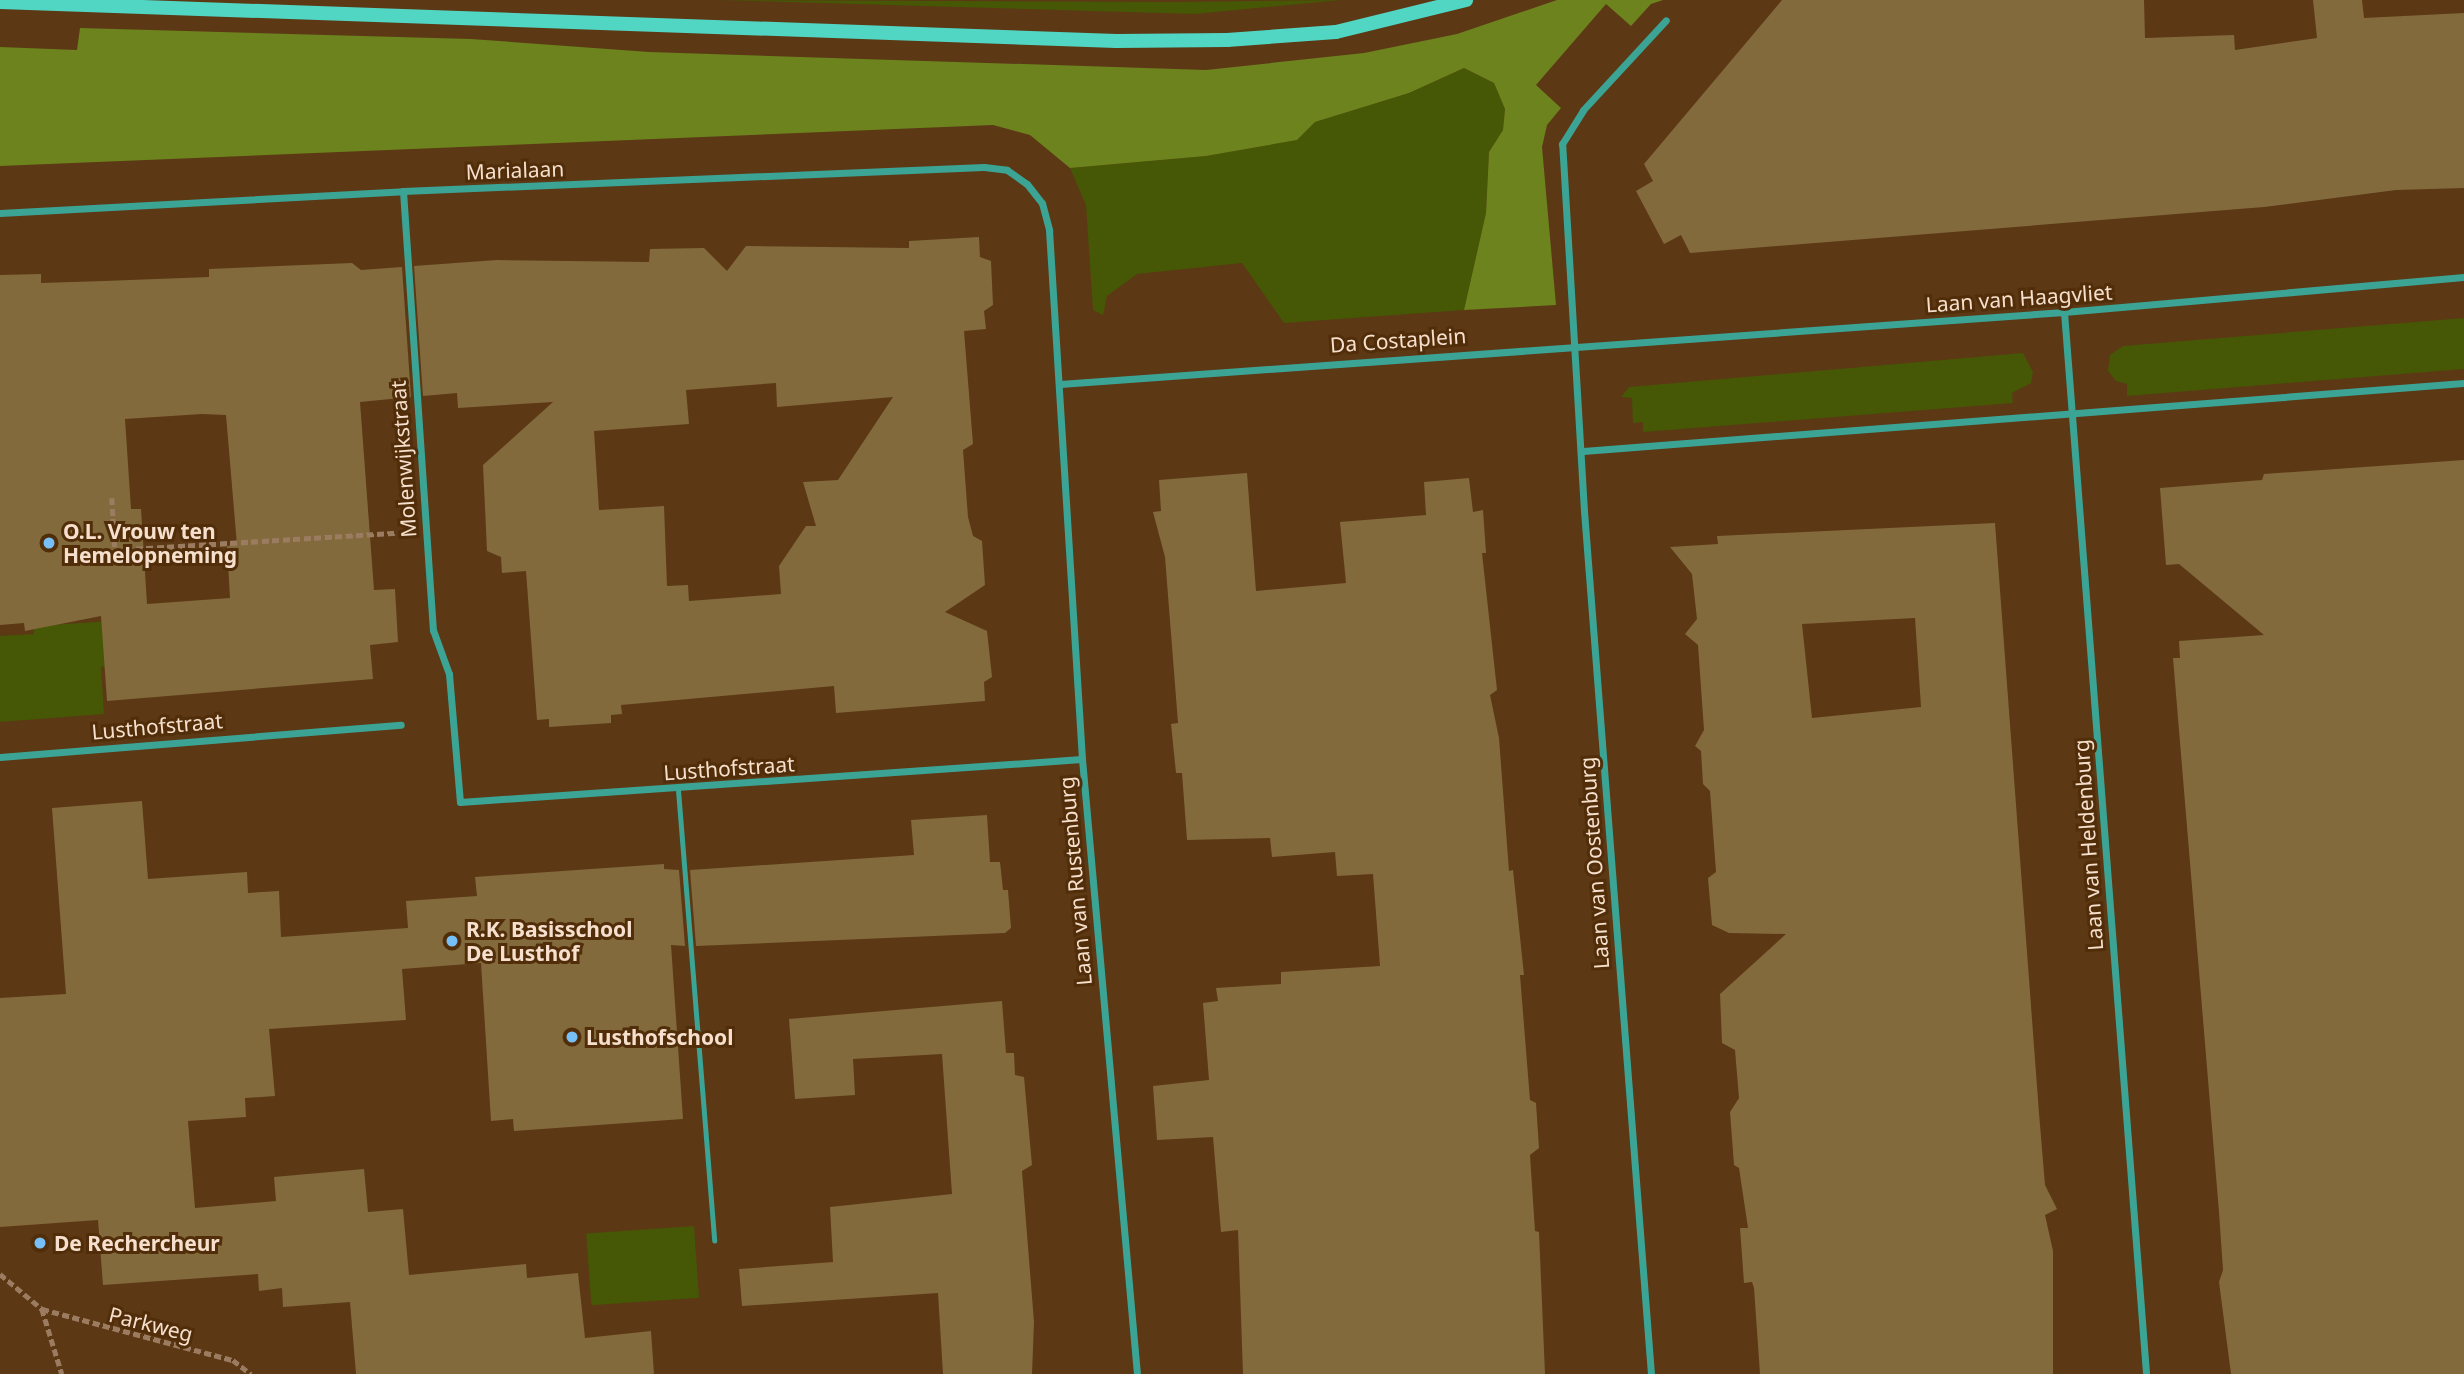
<!DOCTYPE html>
<style>
body{margin:0}
#map{position:relative;width:2464px;height:1374px;overflow:hidden;background:#5c3815;font-family:"Noto Sans",sans-serif}
div>[style]{position:absolute}
.green>*{inset:0;background:#465705;transform-origin:0 0}
.forest>*{inset:0;background:#6c831e}
.building>*{inset:0;background:#826a3c}
.path>*{height:4.5px;margin-top:-2.25px;transform-origin:0;background:repeating-linear-gradient(90deg,#9b7c60 0 7px,transparent 0 10.5px)}
.service>*{height:5px;margin:-2.5px;padding:0 2.5px;transform-origin:2.5px;border-radius:2.5px;background:#3ba495}
.minor>*{height:7px;margin:-3.5px;padding:0 3.5px;transform-origin:3.5px;border-radius:3.5px;background:#3ba495}
.secondary>*{height:14px;margin:-7px;padding:0 7px;transform-origin:7px;border-radius:7px;background:#51d6c3}
.dots>*{width:19px;height:19px;translate:-50% -50%;box-sizing:border-box;border:4px solid #512e09;border-radius:50%}
span{translate:-50% -50%;white-space:nowrap;text-align:center;line-height:1.15;-webkit-text-stroke:6px #512e09;paint-order:stroke}
.street-label{font-size:21px;color:#f6e0cd}
.poi-label{font-size:21px;color:#f6e0cd;font-weight:700}
.left{translate:0 -50%;text-align:left}
</style>
<div id="map">
<div class="green">
<div style="clip-path:polygon(719px 0,1171px 2px,1341px 0,1195px 14px)"></div>
<div style="clip-path:polygon(1464px 68px,1494px 83px,1505px 109px,1503px 130px,1489px 152px,1486px 213px,1464px 310px,1284px 323px,1242px 263px,1137px 274px,1107px 296px,1103px 315px,1093px 310px,1086px 205px,1070px 168px,1206px 156px,1297px 140px,1315px 122px,1409px 93px)"></div>
<div style="clip-path:polygon(2464px 318px,2464px 369px,2127px 396px,2127px 384px,2116px 381px,2108px 371px,2110px 355px,2123px 346px)"></div>
<div style="clip-path:polygon(2023px 353px,2033px 372px,2031px 383px,2012px 393px,2013px 403px,1643px 432px,1643px 422px,1633px 423px,1632px 398px,1621px 397px,1629px 387px)"></div>
<div style="clip-path:polygon(112px 621px,116px 665px,101px 667px,104px 714px,0 722px,0 636px,34px 634px,34px 626px)"></div>
<div style="left:694px;top:1226px;width:72px;height:108px;rotate:86deg"></div>
</div>
<div class="forest">
<div style="clip-path:polygon(1557px 0,1663px 0,1651px 4px,1631px 26px,1606px 4px,1536px 85px,1561px 108px,1547px 125px,1542px 147px,1556px 305px,1464px 310px,1486px 213px,1489px 152px,1503px 130px,1505px 109px,1494px 83px,1464px 68px,1409px 93px,1315px 122px,1297px 140px,1206px 156px,1070px 168px,1030px 135px,993px 125px,0 166px,0 47px,77px 50px,80px 28px,471px 39px,649px 52px,1206px 70px,1364px 53px,1457px 34px)"></div>
</div>
<div class="building">
<div style="clip-path:polygon(1782px 0,2144px 0,2145px 38px,2234px 35px,2235px 50px,2317px 38px,2313px 0,2362px 0,2364px 18px,2464px 13px,2464px 188px,2396px 190px,2264px 207px,1690px 253px,1681px 235px,1664px 244px,1636px 191px,1653px 181px,1644px 164px)"></div>
<div style="clip-path:polygon(evenodd,979px 237px,980px 257px,991px 261px,993px 305px,984px 311px,986px 329px,964px 331px,973px 444px,963px 450px,968px 517px,973px 536px,982px 541px,985px 585px,945px 612px,987px 631px,992px 677px,984px 682px,985px 701px,836px 713px,834px 686px,621px 705px,622px 714px,611px 715px,611px 723px,549px 727px,549px 719px,537px 720px,526px 571px,502px 573px,501px 557px,487px 551px,483px 465px,553px 402px,458px 408px,457px 393px,423px 396px,414px 266px,497px 260px,649px 262px,650px 249px,704px 248px,727px 271px,746px 246px,909px 248px,909px 241px,979px 237px,776px 383px,777px 407px,893px 397px,838px 480px,803px 482px,816px 526px,806px 526px,779px 566px,781px 594px,689px 601px,688px 585px,667px 586px,664px 506px,599px 510px,594px 431px,689px 424px,686px 390px,776px 383px)"></div>
<div style="clip-path:polygon(evenodd,352px 263px,361px 270px,402px 267px,411px 397px,360px 402px,374px 590px,395px 589px,398px 642px,370px 645px,373px 679px,107px 701px,101px 616px,25px 631px,24px 623px,0 625px,0 275px,41px 274px,41px 283px,104px 281px,209px 277px,209px 269px,352px 263px,202px 414px,226px 415px,237px 545px,227px 546px,230px 598px,147px 604px,141px 509px,131px 509px,125px 419px,202px 414px)"></div>
<div style="clip-path:polygon(2464px 460px,2464px 1374px,2231px 1374px,2219px 1282px,2223px 1270px,2219px 1212px,2173px 658px,2180px 658px,2179px 641px,2264px 635px,2179px 564px,2166px 565px,2160px 488px,2262px 480px,2264px 474px)"></div>
<div style="clip-path:polygon(1247px 473px,1256px 591px,1346px 583px,1340px 522px,1426px 515px,1424px 482px,1469px 478px,1473px 512px,1483px 510px,1486px 553px,1482px 553px,1497px 690px,1490px 695px,1499px 738px,1509px 871px,1513px 870px,1524px 975px,1520px 975px,1530px 1100px,1536px 1103px,1539px 1148px,1530px 1155px,1535px 1231px,1539px 1232px,1545px 1374px,1243px 1374px,1238px 1230px,1221px 1232px,1213px 1137px,1157px 1140px,1153px 1086px,1209px 1080px,1203px 1003px,1218px 1001px,1216px 988px,1281px 984px,1281px 972px,1380px 966px,1373px 874px,1337px 876px,1335px 852px,1272px 857px,1270px 838px,1187px 840px,1182px 773px,1176px 773px,1171px 724px,1178px 723px,1165px 557px,1153px 512px,1161px 511px,1159px 480px)"></div>
<div style="clip-path:polygon(evenodd,1995px 523px,2039px 1113px,2045px 1185px,2057px 1209px,2045px 1215px,2053px 1251px,2053px 1374px,1760px 1374px,1754px 1288px,1752px 1282px,1744px 1283px,1740px 1228px,1748px 1228px,1739px 1168px,1734px 1165px,1730px 1112px,1739px 1098px,1735px 1050px,1722px 1043px,1720px 994px,1786px 934px,1729px 933px,1712px 925px,1708px 878px,1716px 872px,1710px 791px,1703px 784px,1701px 751px,1695px 746px,1704px 730px,1698px 645px,1685px 634px,1697px 619px,1692px 574px,1670px 547px,1718px 544px,1717px 536px,1995px 523px,1915px 618px,1921px 707px,1812px 718px,1802px 624px,1915px 618px)"></div>
<div style="clip-path:polygon(142px 801px,148px 879px,247px 872px,248px 893px,279px 891px,281px 937px,408px 928px,406px 901px,477px 896px,475px 877px,664px 864px,664px 869px,679px 870px,685px 946px,671px 945px,683px 1119px,514px 1131px,513px 1119px,491px 1121px,481px 963px,402px 969px,406px 1020px,269px 1029px,275px 1096px,245px 1098px,246px 1117px,188px 1121px,195px 1208px,276px 1201px,274px 1177px,364px 1169px,368px 1212px,403px 1209px,409px 1275px,526px 1264px,527px 1278px,578px 1273px,585px 1338px,651px 1331px,654px 1374px,356px 1374px,350px 1302px,283px 1307px,282px 1288px,259px 1291px,258px 1274px,103px 1285px,98px 1220px,0 1227px,0 998px,66px 994px,52px 808px)"></div>
<div style="clip-path:polygon(987px 815px,990px 862px,1000px 862px,1003px 890px,1008px 890px,1011px 928px,1005px 933px,696px 946px,690px 870px,914px 855px,911px 820px)"></div>
<div style="clip-path:polygon(1002px 1001px,1006px 1053px,1014px 1053px,1015px 1075px,1024px 1077px,1032px 1165px,1022px 1171px,1034px 1322px,1032px 1374px,943px 1374px,938px 1293px,742px 1306px,739px 1269px,833px 1262px,830px 1207px,952px 1194px,942px 1054px,853px 1059px,855px 1095px,795px 1099px,789px 1019px)"></div>
</div>
<div class="path">
<div style="left:112px;top:498px;width:52px;rotate:86.7deg"></div>
<div style="left:115px;top:550px;width:282px;rotate:-3.5deg"></div>
<div style="left:0;top:1274px;width:55px;rotate:39.8deg"></div>
<div style="left:42px;top:1309px;width:198px;rotate:15deg"></div>
<div style="left:233px;top:1360px;width:23px;rotate:38deg"></div>
<div style="left:42px;top:1309px;width:68px;rotate:72.9deg"></div>
</div>
<div class="service">
<div style="left:678px;top:790px;width:452px;rotate:85.4deg"></div>
</div>
<div class="minor">
<div style="left:403px;top:191px;width:440px;rotate:86.1deg"></div>
<div style="left:433px;top:630px;width:47px;rotate:70deg"></div>
<div style="left:449px;top:674px;width:128px;rotate:85.1deg"></div>
<div style="left:460px;top:802px;width:623px;rotate:-3.95deg"></div>
<div style="left:0;top:213px;width:404px;rotate:-3.1deg"></div>
<div style="left:403px;top:191px;width:581px;rotate:-2.37deg"></div>
<div style="left:984px;top:167px;width:23px;rotate:7deg"></div>
<div style="left:1007px;top:170px;width:24px;rotate:35deg"></div>
<div style="left:1027px;top:184px;width:24px;rotate:52deg"></div>
<div style="left:1042px;top:203px;width:28px;rotate:75deg"></div>
<div style="left:1049px;top:230px;width:530px;rotate:86.43deg"></div>
<div style="left:1082px;top:759px;width:617px;rotate:84.89deg"></div>
<div style="left:2064px;top:312px;width:1065px;rotate:85.58deg"></div>
<div style="left:1060px;top:384px;width:1007px;rotate:-4.1deg"></div>
<div style="left:2064px;top:312px;width:402px;rotate:-5deg"></div>
<div style="left:1583px;top:451px;width:884px;rotate:-4.41deg"></div>
<div style="left:0;top:757px;width:402px;rotate:-4.6deg"></div>
<div style="left:1651px;top:1374px;width:866px;rotate:-94.44deg"></div>
<div style="left:1584px;top:511px;width:368px;rotate:-93.4deg"></div>
<div style="left:1562px;top:144px;width:40px;rotate:-58deg"></div>
<div style="left:1583px;top:110px;width:122px;rotate:-47.3deg"></div>
</div>
<div class="secondary">
<div style="left:0;top:2px;width:1117px;rotate:2deg"></div>
<div style="left:1116px;top:41px;width:111px;rotate:-0.5deg"></div>
<div style="left:1227px;top:40px;width:109px;rotate:-4.2deg"></div>
<div style="left:1336px;top:32px;width:134px;rotate:-13.8deg"></div>
</div>
<div class="dots">
<div style="left:49px;top:543px;background:#76c0f7"></div>
<div style="left:452px;top:941px;background:#76c0f7"></div>
<div style="left:572px;top:1037px;background:#76c0f7"></div>
<div style="left:40px;top:1243px;background:#76c0f7"></div>
</div>
<div class="street-label">
<span style="left:515px;top:170px;rotate:-2deg">Marialaan</span>
<span style="left:2019px;top:298px;rotate:-4deg">Laan van Haagvliet</span>
<span style="left:1398px;top:340px;rotate:-4deg">Da Costaplein</span>
<span style="left:403px;top:459px;rotate:-94deg">Molenwijkstraat</span>
<span style="left:157px;top:726px;rotate:-5deg">Lusthofstraat</span>
<span style="left:729px;top:768px;rotate:-4deg">Lusthofstraat</span>
<span style="left:2088px;top:845px;rotate:-94deg">Laan van Heldenburg</span>
<span style="left:1594px;top:863px;rotate:-94deg">Laan van Oostenburg</span>
<span style="left:1075px;top:881px;rotate:-95deg">Laan van Rustenburg</span>
<span style="left:151px;top:1324px;rotate:14deg">Parkweg</span>
</div>
<div class="poi-label">
<span class="left" style="left:63px;top:543px">O.L. Vrouw ten<br>Hemelopneming</span>
<span class="left" style="left:466px;top:941px">R.K. Basisschool<br>De Lusthof</span>
<span class="left" style="left:586px;top:1037px">Lusthofschool</span>
<span class="left" style="left:54px;top:1243px">De Rechercheur</span>
</div>
</div>
